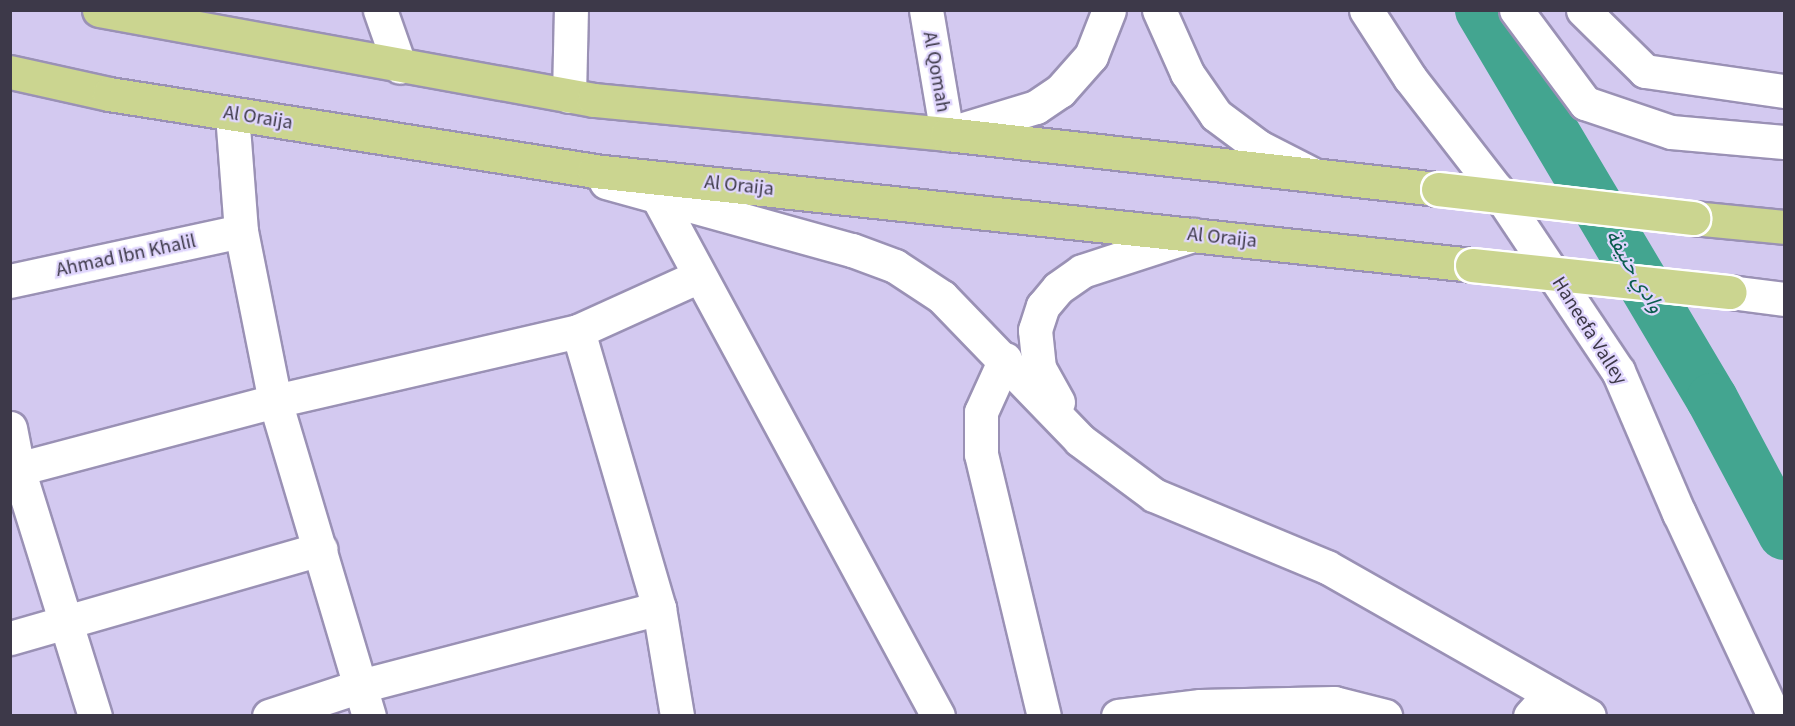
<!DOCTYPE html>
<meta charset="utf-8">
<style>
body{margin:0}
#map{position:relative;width:1795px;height:726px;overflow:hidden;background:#d3c9f0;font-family:"Source Sans 3","Noto Sans Arabic",sans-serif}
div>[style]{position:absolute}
.river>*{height:52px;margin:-26px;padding:0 26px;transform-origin:26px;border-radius:26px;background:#43a590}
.roads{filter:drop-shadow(2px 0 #9a91b5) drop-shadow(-2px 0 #9a91b5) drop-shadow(0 2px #9a91b5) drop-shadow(0 -2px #9a91b5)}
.minor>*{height:33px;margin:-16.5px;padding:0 16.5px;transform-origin:16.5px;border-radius:16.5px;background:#fff}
.major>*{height:33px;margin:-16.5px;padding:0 16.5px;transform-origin:16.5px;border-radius:16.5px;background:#cbd590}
.bridges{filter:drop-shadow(2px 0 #fff) drop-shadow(-2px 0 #fff) drop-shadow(0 2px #fff) drop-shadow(0 -2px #fff)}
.major-bridge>*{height:33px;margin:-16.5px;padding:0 16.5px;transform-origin:16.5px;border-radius:16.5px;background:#cbd590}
span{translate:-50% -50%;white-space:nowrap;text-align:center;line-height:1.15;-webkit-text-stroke:4.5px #e0d6fd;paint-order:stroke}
.street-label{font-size:20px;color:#3d3949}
.water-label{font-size:21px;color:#0a5c4e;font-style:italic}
.frame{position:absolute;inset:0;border:12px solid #3d3949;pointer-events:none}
</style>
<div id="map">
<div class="river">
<div style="left:1481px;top:10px;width:452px;rotate:59.3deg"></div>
<div style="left:1712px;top:399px;width:153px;rotate:61.9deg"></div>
</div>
<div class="roads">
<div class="minor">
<div style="left:380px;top:10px;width:60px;rotate:70.7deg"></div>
<div style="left:926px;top:10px;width:126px;rotate:80.4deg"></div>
<div style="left:947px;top:134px;width:93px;rotate:-16.9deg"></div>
<div style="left:1036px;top:107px;width:29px;rotate:-34deg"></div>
<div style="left:1060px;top:91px;width:47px;rotate:-48.5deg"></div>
<div style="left:1091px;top:56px;width:49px;rotate:-68.6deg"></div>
<div style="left:1159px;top:10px;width:69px;rotate:66deg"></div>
<div style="left:1187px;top:73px;width:51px;rotate:55.4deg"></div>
<div style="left:1216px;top:115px;width:54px;rotate:36.7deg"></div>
<div style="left:1259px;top:147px;width:57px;rotate:27deg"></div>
<div style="left:1366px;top:10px;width:81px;rotate:57.1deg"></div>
<div style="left:1410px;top:78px;width:140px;rotate:52.2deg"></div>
<div style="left:1496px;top:189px;width:219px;rotate:56.2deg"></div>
<div style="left:1618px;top:371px;width:155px;rotate:66.8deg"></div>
<div style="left:1679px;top:513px;width:224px;rotate:64.9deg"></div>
<div style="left:1516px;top:10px;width:116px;rotate:53.4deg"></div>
<div style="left:1585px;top:103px;width:91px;rotate:18.6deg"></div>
<div style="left:1671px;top:132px;width:113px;rotate:5.1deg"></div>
<div style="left:1583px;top:10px;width:87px;rotate:44.5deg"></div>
<div style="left:1645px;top:71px;width:140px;rotate:8.2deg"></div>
<div style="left:569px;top:96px;width:86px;rotate:-88.7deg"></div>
<div style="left:232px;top:114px;width:117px;rotate:85.6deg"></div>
<div style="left:241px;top:231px;width:173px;rotate:78.7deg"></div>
<div style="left:275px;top:401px;width:329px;rotate:73.4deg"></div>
<div style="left:606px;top:182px;width:255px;rotate:15.5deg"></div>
<div style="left:852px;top:250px;width:46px;rotate:20.4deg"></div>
<div style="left:895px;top:266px;width:56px;rotate:33.4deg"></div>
<div style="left:942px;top:297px;width:199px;rotate:46deg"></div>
<div style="left:1080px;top:440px;width:92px;rotate:36.6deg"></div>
<div style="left:1154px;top:495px;width:187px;rotate:22.6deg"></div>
<div style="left:1327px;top:567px;width:301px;rotate:29.6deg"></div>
<div style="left:657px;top:196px;width:591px;rotate:61.61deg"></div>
<div style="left:10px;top:281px;width:236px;rotate:-12.2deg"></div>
<div style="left:1730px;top:292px;width:54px;rotate:7.4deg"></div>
<div style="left:578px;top:331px;width:289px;rotate:73.7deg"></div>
<div style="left:659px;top:608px;width:109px;rotate:80.5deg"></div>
<div style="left:1005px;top:359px;width:58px;rotate:114.4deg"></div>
<div style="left:981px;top:412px;width:42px;rotate:90deg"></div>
<div style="left:981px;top:454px;width:269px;rotate:76.5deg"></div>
<div style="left:1058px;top:402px;width:39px;rotate:-119deg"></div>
<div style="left:1039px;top:368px;width:38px;rotate:-96deg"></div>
<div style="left:1035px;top:330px;width:25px;rotate:-72deg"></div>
<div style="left:1043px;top:306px;width:23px;rotate:-50deg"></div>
<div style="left:1058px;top:288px;width:29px;rotate:-35deg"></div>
<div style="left:1082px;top:271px;width:117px;rotate:-18deg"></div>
<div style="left:10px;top:428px;width:42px;rotate:79deg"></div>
<div style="left:18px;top:469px;width:259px;rotate:72.7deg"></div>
<div style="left:10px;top:471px;width:274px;rotate:-14.8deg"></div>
<div style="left:275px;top:401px;width:311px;rotate:-13deg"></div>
<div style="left:578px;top:331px;width:133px;rotate:-24.4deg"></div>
<div style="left:10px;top:638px;width:323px;rotate:-16deg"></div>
<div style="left:269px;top:716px;width:96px;rotate:-18.2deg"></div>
<div style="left:360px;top:686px;width:309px;rotate:-14.6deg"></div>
<div style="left:1118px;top:716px;width:83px;rotate:-7deg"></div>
<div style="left:1200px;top:706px;width:134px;rotate:-1.3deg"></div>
<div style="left:1334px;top:703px;width:53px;rotate:14.3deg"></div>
<div style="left:1530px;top:716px;width:30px;rotate:-48deg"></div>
</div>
<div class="major">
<div style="left:99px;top:10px;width:503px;rotate:10.3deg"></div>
<div style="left:594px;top:100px;width:355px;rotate:5.5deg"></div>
<div style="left:947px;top:134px;width:494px;rotate:6.4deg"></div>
<div style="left:10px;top:72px;width:101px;rotate:12.5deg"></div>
<div style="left:109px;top:94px;width:491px;rotate:9deg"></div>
<div style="left:594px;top:171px;width:883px;rotate:6.11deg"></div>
<div style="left:1693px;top:218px;width:91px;rotate:5.6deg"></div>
</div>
</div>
<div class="bridges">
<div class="major-bridge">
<div style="left:1438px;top:189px;width:257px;rotate:6.5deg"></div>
<div style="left:1472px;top:265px;width:259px;rotate:6deg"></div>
</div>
</div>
<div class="street-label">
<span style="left:936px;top:72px;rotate:80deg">Al Qomah</span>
<span style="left:258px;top:118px;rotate:9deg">Al Oraija</span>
<span style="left:739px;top:186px;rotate:6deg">Al Oraija</span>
<span style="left:1222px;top:238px;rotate:6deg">Al Oraija</span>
<span style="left:126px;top:256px;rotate:-12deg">Ahmad Ibn Khalil</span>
<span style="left:1589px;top:331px;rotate:58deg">Haneefa Valley</span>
</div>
<div class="water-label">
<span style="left:1635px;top:271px;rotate:59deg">وادي حنيفة</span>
</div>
<div class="frame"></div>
</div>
